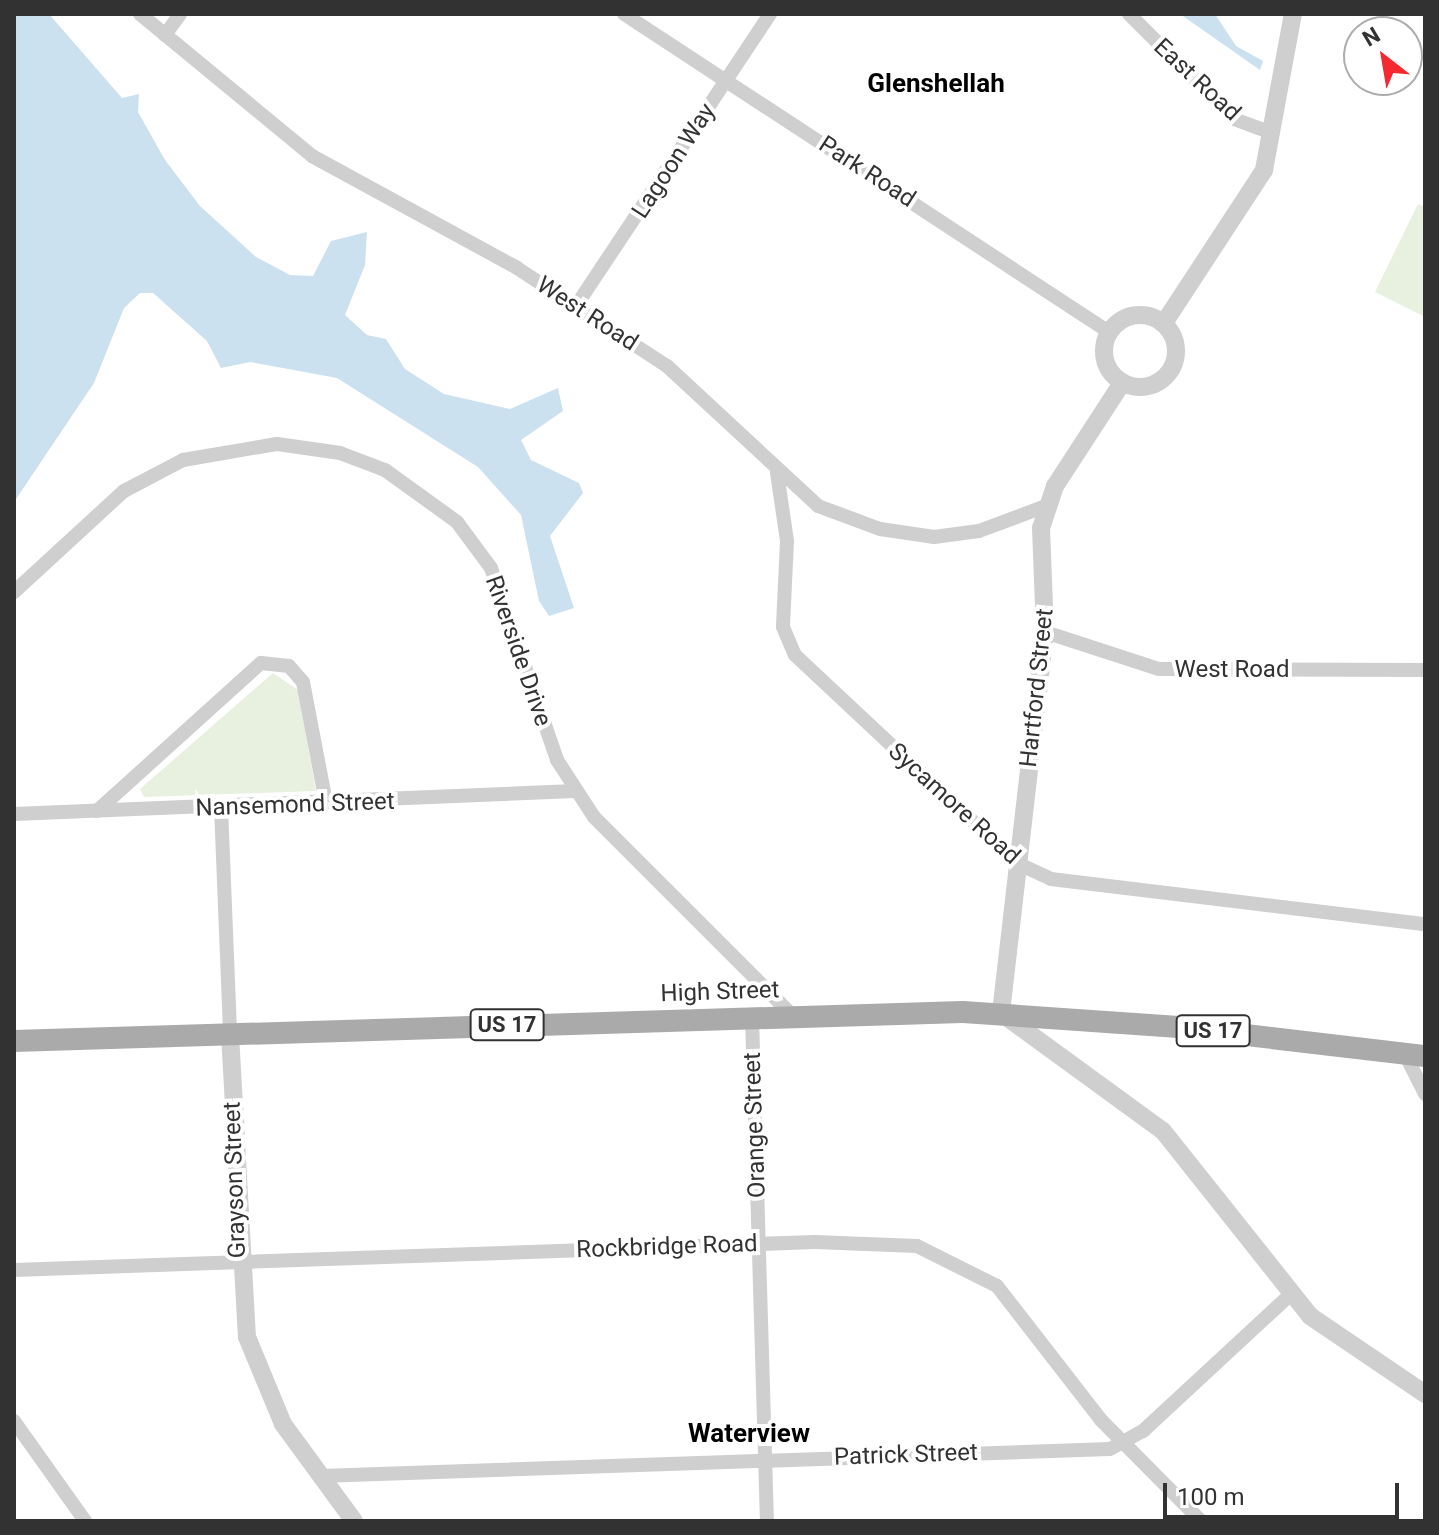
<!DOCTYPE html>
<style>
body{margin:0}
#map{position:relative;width:1439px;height:1535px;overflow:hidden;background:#fff;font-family:Roboto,sans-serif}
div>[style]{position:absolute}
.green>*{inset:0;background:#e8f0e0}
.water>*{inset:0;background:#cbe1f0}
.minor>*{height:14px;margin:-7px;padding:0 7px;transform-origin:7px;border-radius:7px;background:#cfcfcf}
.tertiary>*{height:18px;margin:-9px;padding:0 9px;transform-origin:9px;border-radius:9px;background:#cfcfcf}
.tertiary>.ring{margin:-9px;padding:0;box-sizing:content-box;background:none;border:18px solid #cfcfcf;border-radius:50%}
.primary>*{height:22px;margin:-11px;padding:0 11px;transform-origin:11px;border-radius:11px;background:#aaa}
span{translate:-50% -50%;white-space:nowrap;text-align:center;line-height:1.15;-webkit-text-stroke:8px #fff;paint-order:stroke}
.shield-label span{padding:2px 6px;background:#fff;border:2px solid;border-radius:6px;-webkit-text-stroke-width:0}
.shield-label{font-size:22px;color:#323232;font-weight:700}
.street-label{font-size:24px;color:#323232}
.neighbourhood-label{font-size:26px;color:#000;font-weight:700}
.frame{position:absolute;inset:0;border:16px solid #323232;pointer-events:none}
.north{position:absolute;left:1343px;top:16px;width:80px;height:80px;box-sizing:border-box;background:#fff;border:2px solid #adadad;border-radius:50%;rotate:329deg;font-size:22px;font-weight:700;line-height:32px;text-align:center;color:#323232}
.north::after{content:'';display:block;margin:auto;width:28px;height:36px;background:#f52932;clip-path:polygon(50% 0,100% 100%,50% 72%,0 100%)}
.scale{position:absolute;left:1163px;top:1483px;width:236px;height:36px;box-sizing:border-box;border:4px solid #323232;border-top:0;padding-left:10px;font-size:24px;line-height:28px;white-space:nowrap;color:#323232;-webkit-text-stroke:6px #fff;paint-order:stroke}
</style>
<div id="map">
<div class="green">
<div style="clip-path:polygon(1418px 204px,1425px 207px,1425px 317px,1375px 292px)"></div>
<div style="clip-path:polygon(273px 673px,298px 690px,316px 791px,144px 797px,140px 789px)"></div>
</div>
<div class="water">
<div style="clip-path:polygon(14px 14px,49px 14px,122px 98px,139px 94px,138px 112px,165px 160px,200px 206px,256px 257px,290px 275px,313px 276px,331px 241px,367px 232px,365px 265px,345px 315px,367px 335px,386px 339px,405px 369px,444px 394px,510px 409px,558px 388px,563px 411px,521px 440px,531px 460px,579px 483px,583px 493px,550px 536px,574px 608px,549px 616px,539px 601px,521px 515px,478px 467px,337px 378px,250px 362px,221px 368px,207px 341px,153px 293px,140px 293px,124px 308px,94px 383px,14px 502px)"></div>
<div style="clip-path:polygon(1180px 14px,1215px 14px,1236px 46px,1263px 61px,1260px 70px)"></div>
</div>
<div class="minor">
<div style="left:140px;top:14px;width:223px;rotate:39.5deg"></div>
<div style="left:312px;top:156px;width:234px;rotate:28.6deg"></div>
<div style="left:517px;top:268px;width:179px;rotate:33.2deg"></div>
<div style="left:667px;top:366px;width:206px;rotate:42.8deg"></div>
<div style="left:818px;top:506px;width:66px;rotate:20.4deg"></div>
<div style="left:880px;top:529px;width:55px;rotate:8.4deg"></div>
<div style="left:934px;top:537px;width:45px;rotate:-7.6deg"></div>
<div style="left:979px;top:531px;width:72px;rotate:-20.5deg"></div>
<div style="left:624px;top:14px;width:580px;rotate:33.25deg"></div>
<div style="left:1129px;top:14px;width:148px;rotate:45deg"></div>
<div style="left:1234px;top:119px;width:40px;rotate:20.2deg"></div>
<div style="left:165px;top:35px;width:26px;rotate:-54deg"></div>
<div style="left:576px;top:306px;width:351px;rotate:-56.4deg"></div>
<div style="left:777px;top:473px;width:69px;rotate:81.6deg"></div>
<div style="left:787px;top:541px;width:86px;rotate:92.7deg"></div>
<div style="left:783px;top:627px;width:30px;rotate:67deg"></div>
<div style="left:795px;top:655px;width:304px;rotate:43.1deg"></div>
<div style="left:1017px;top:863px;width:38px;rotate:25deg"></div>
<div style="left:1051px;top:879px;width:377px;rotate:6.9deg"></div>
<div style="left:14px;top:592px;width:149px;rotate:-42.6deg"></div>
<div style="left:124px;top:491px;width:67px;rotate:-27.7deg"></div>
<div style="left:183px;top:460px;width:95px;rotate:-9.7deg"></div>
<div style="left:277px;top:444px;width:64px;rotate:8.1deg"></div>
<div style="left:340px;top:453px;width:48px;rotate:20.7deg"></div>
<div style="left:385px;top:470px;width:89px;rotate:35.8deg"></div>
<div style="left:457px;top:522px;width:57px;rotate:53.5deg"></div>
<div style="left:491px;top:568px;width:203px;rotate:71deg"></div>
<div style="left:557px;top:760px;width:68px;rotate:57deg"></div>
<div style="left:594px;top:817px;width:281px;rotate:45deg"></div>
<div style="left:1045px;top:632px;width:120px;rotate:18deg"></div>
<div style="left:1159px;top:669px;width:266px;rotate:0.2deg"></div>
<div style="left:221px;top:807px;width:227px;rotate:87.7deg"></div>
<div style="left:97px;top:811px;width:221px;rotate:-42.1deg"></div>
<div style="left:261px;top:663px;width:28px;rotate:6deg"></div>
<div style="left:289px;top:666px;width:21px;rotate:49deg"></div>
<div style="left:303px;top:682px;width:123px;rotate:79.2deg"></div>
<div style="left:14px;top:814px;width:561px;rotate:-2.35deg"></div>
<div style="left:752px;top:1017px;width:504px;rotate:88.3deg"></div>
<div style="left:1405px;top:1054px;width:45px;rotate:63.4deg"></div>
<div style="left:14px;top:1270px;width:801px;rotate:-2deg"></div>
<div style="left:815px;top:1242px;width:102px;rotate:2.2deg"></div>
<div style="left:917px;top:1246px;width:89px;rotate:26.6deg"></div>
<div style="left:997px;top:1286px;width:170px;rotate:52.2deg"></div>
<div style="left:1101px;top:1420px;width:142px;rotate:45.3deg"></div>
<div style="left:14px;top:1421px;width:123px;rotate:54.6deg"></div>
<div style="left:321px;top:1476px;width:789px;rotate:-1.96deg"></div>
<div style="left:1110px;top:1449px;width:38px;rotate:-29deg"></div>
<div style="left:1143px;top:1431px;width:200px;rotate:-42.8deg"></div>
</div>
<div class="tertiary">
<div class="ring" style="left:1104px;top:315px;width:54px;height:54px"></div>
<div style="left:1164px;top:323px;width:183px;rotate:-56.8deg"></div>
<div style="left:1264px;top:170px;width:159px;rotate:-79.5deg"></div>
<div style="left:1122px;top:383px;width:123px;rotate:123deg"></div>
<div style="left:1055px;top:486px;width:44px;rotate:108.4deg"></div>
<div style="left:1041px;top:528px;width:104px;rotate:87.8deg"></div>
<div style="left:1045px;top:632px;width:384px;rotate:96.6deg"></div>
<div style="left:1001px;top:1013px;width:200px;rotate:36.1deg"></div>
<div style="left:1163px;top:1131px;width:236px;rotate:51.5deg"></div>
<div style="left:1310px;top:1316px;width:139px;rotate:34.1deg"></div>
<div style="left:230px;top:1034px;width:303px;rotate:86.8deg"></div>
<div style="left:247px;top:1337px;width:94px;rotate:67.5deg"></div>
<div style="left:283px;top:1424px;width:120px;rotate:53.8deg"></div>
</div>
<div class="primary">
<div style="left:14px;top:1041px;width:949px;rotate:-1.75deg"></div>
<div style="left:963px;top:1012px;width:216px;rotate:4deg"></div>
<div style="left:1178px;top:1027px;width:249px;rotate:6.7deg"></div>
</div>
<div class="shield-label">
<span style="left:507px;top:1025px">US 17</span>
<span style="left:1213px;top:1031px">US 17</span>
</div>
<div class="street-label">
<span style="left:1197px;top:80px;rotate:43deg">East Road</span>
<span style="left:674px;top:161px;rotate:-57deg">Lagoon Way</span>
<span style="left:867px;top:172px;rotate:33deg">Park Road</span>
<span style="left:587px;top:314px;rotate:33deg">West Road</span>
<span style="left:518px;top:651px;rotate:71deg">Riverside Drive</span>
<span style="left:1232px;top:670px">West Road</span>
<span style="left:1037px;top:688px;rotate:-84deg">Hartford Street</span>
<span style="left:954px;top:804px;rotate:42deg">Sycamore Road</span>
<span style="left:295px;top:805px;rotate:-2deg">Nansemond Street</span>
<span style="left:720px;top:992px;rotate:-2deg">High Street</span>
<span style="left:755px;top:1125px;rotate:-92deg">Orange Street</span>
<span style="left:235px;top:1180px;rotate:-92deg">Grayson Street</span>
<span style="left:667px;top:1247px;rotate:-2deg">Rockbridge Road</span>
<span style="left:906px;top:1455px;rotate:-2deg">Patrick Street</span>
</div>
<div class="neighbourhood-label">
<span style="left:936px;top:84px">Glenshellah</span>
<span style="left:749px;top:1434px">Waterview</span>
</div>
<div class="frame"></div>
<div class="north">N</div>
<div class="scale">100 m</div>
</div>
